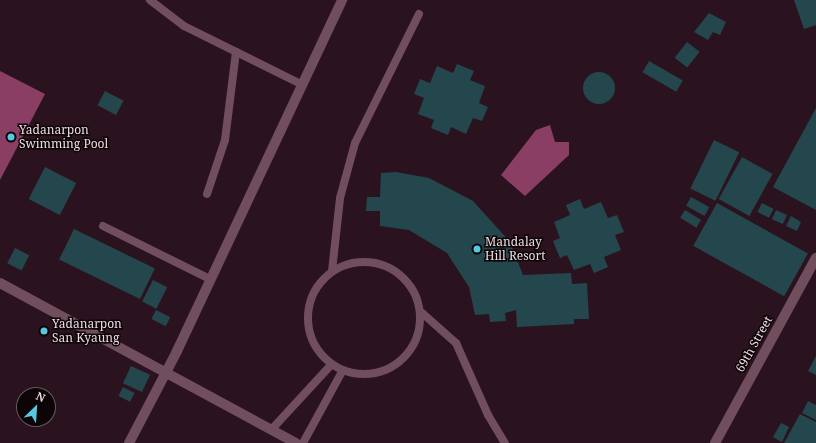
<!DOCTYPE html>
<style>
body{margin:0}
#map{position:relative;width:816px;height:443px;overflow:hidden;background:#2a131e;font-family:"Noto Serif",serif}
div>[style]{position:absolute}
.water>*{inset:0;background:#8a3e64}
.building>*{inset:0;background:#23474d;transform-origin:0 0}
.round{border-radius:50%}
.service>*{height:8px;margin:-4px;padding:0 4px;transform-origin:4px;border-radius:4px;background:#714e5e}
.service>.ring{margin:-4px;padding:0;box-sizing:content-box;background:none;border:8px solid #714e5e;border-radius:50%}
.minor>*{height:10px;margin:-5px;padding:0 5px;transform-origin:5px;border-radius:5px;background:#714e5e}
.dots>*{width:11px;height:11px;translate:-50% -50%;box-sizing:border-box;border:2px solid #0c0407;border-radius:50%}
span{translate:-50% -50%;white-space:nowrap;text-align:center;line-height:1.15;-webkit-text-stroke:3px #0c0407;paint-order:stroke}
.poi-label{font-size:12px;color:#eedce3}
.left{translate:0 -50%;text-align:left}
.street-label{font-size:12px;color:#eedce3}
.north{position:absolute;left:16px;top:387px;width:40px;height:40px;box-sizing:border-box;background:#0c0407;border:1px solid #665a5f;border-radius:50%;rotate:25deg;font-size:11px;font-weight:700;line-height:16px;text-align:center;color:#eedce3}
.north::after{content:'';display:block;margin:auto;width:14px;height:18px;background:#55cadf;clip-path:polygon(50% 0,100% 100%,50% 72%,0 100%)}
</style>
<div id="map">
<div class="water">
<div style="clip-path:polygon(0 71px,45px 94px,0 180px)"></div>
<div style="clip-path:polygon(550px 125px,555px 142px,569px 142px,569px 155px,525px 196px,501px 175px,536px 130px)"></div>
</div>
<div class="building">
<div style="clip-path:polygon(794px 0,816px 0,816px 25px,804px 29px)"></div>
<div style="clip-path:polygon(709px 13px,726px 22px,720px 35px,713px 32px,708px 40px,694px 32px)"></div>
<div style="left:687px;top:42px;width:16px;height:20px;rotate:38deg"></div>
<div style="left:649px;top:61px;width:39px;height:13px;rotate:30deg"></div>
<div style="clip-path:polygon(457px 64px,474px 71px,470px 80px,485px 86px,479px 103px,488px 107px,482px 121px,473px 118px,466px 134px,451px 127px,448px 135px,431px 128px,434px 120px,418px 114px,424px 98px,414px 94px,420px 79px,430px 83px,437px 66px,453px 73px)"></div>
<div class="round" style="left:583px;top:72px;width:32px;height:32px"></div>
<div style="left:105px;top:91px;width:21px;height:16px;rotate:28deg"></div>
<div style="clip-path:polygon(816px 108px,816px 210px,773px 187px)"></div>
<div style="left:714px;top:140px;width:28px;height:54px;rotate:26deg"></div>
<div style="left:742px;top:157px;width:35px;height:48px;rotate:29deg"></div>
<div style="left:45px;top:167px;width:35px;height:36px;rotate:27deg"></div>
<div style="clip-path:polygon(396px 172px,429px 178px,473px 201px,510px 242px,523px 275px,571px 273px,572px 284px,587px 283px,589px 319px,574px 319px,574px 324px,517px 327px,516px 310px,505px 313px,506px 321px,490px 322px,489px 314px,475px 315px,469px 287px,447px 253px,409px 230px,380px 226px,380px 211px,366px 211px,367px 197px,380px 197px,381px 173px)"></div>
<div style="left:691px;top:197px;width:21px;height:10px;rotate:29deg"></div>
<div style="clip-path:polygon(580px 199px,584px 209px,601px 202px,608px 218px,617px 215px,624px 232px,615px 235px,621px 250px,604px 257px,608px 267px,594px 273px,590px 264px,574px 270px,567px 255px,560px 258px,553px 241px,560px 238px,554px 222px,570px 215px,566px 205px)"></div>
<div style="left:717px;top:203px;width:104px;height:49px;rotate:29deg"></div>
<div style="left:762px;top:203px;width:13px;height:10px;rotate:27deg"></div>
<div style="left:685px;top:210px;width:19px;height:9px;rotate:32deg"></div>
<div style="left:776px;top:210px;width:12px;height:10px;rotate:24deg"></div>
<div style="clip-path:polygon(791px 216px,801px 222px,797px 231px,786px 226px)"></div>
<div style="left:74px;top:229px;width:90px;height:34px;rotate:26deg"></div>
<div style="left:15px;top:248px;width:16px;height:17px;rotate:27deg"></div>
<div style="left:153px;top:280px;width:16px;height:24px;rotate:27deg"></div>
<div style="left:156px;top:310px;width:16px;height:10px;rotate:27deg"></div>
<div style="clip-path:polygon(816px 356px,816px 375px,808px 371px)"></div>
<div style="left:131px;top:366px;width:21px;height:19px;rotate:25deg"></div>
<div style="left:123px;top:387px;width:13px;height:10px;rotate:27deg"></div>
<div style="clip-path:polygon(808px 401px,816px 405px,816px 420px,802px 413px)"></div>
<div style="clip-path:polygon(800px 414px,816px 422px,816px 443px,784px 443px)"></div>
<div style="clip-path:polygon(781px 423px,789px 427px,782px 442px,773px 437px)"></div>
</div>
<div class="service">
<div style="left:150px;top:0;width:43px;rotate:37.4deg"></div>
<div style="left:184px;top:26px;width:131px;rotate:26.4deg"></div>
<div style="left:207px;top:194px;width:57px;rotate:-71.6deg"></div>
<div style="left:225px;top:140px;width:89px;rotate:-82.9deg"></div>
<div style="left:103px;top:226px;width:119px;rotate:26.4deg"></div>
<div class="ring" style="left:308px;top:262px;width:104px;height:104px"></div>
<div style="left:332px;top:271px;width:73px;rotate:-83.7deg"></div>
<div style="left:340px;top:198px;width:57px;rotate:-74.7deg"></div>
<div style="left:355px;top:143px;width:144px;rotate:-63.6deg"></div>
<div style="left:421px;top:312px;width:47px;rotate:41.5deg"></div>
<div style="left:456px;top:343px;width:79px;rotate:66deg"></div>
<div style="left:488px;top:415px;width:33px;rotate:59deg"></div>
<div style="left:272px;top:429px;width:88px;rotate:-47.3deg"></div>
<div style="left:303px;top:443px;width:83px;rotate:-61.3deg"></div>
</div>
<div class="minor">
<div style="left:0;top:283px;width:336px;rotate:28.4deg"></div>
<div style="left:129px;top:443px;width:104px;rotate:-62.4deg"></div>
<div style="left:177px;top:351px;width:388px;rotate:-64.8deg"></div>
<div style="left:715px;top:443px;width:211px;rotate:-61.4deg"></div>
</div>
<div class="dots">
<div style="left:11px;top:137px;background:#55cadf"></div>
<div style="left:477px;top:249px;background:#55cadf"></div>
<div style="left:44px;top:331px;background:#55cadf"></div>
</div>
<div class="poi-label">
<span class="left" style="left:19px;top:137px">Yadanarpon<br>Swimming Pool</span>
<span class="left" style="left:485px;top:249px">Mandalay<br>Hill Resort</span>
<span class="left" style="left:52px;top:331px">Yadanarpon<br>San Kyaung</span>
</div>
<div class="street-label">
<span style="left:754px;top:344px;rotate:-61deg">69th Street</span>
</div>
<div class="north">N</div>
</div>
